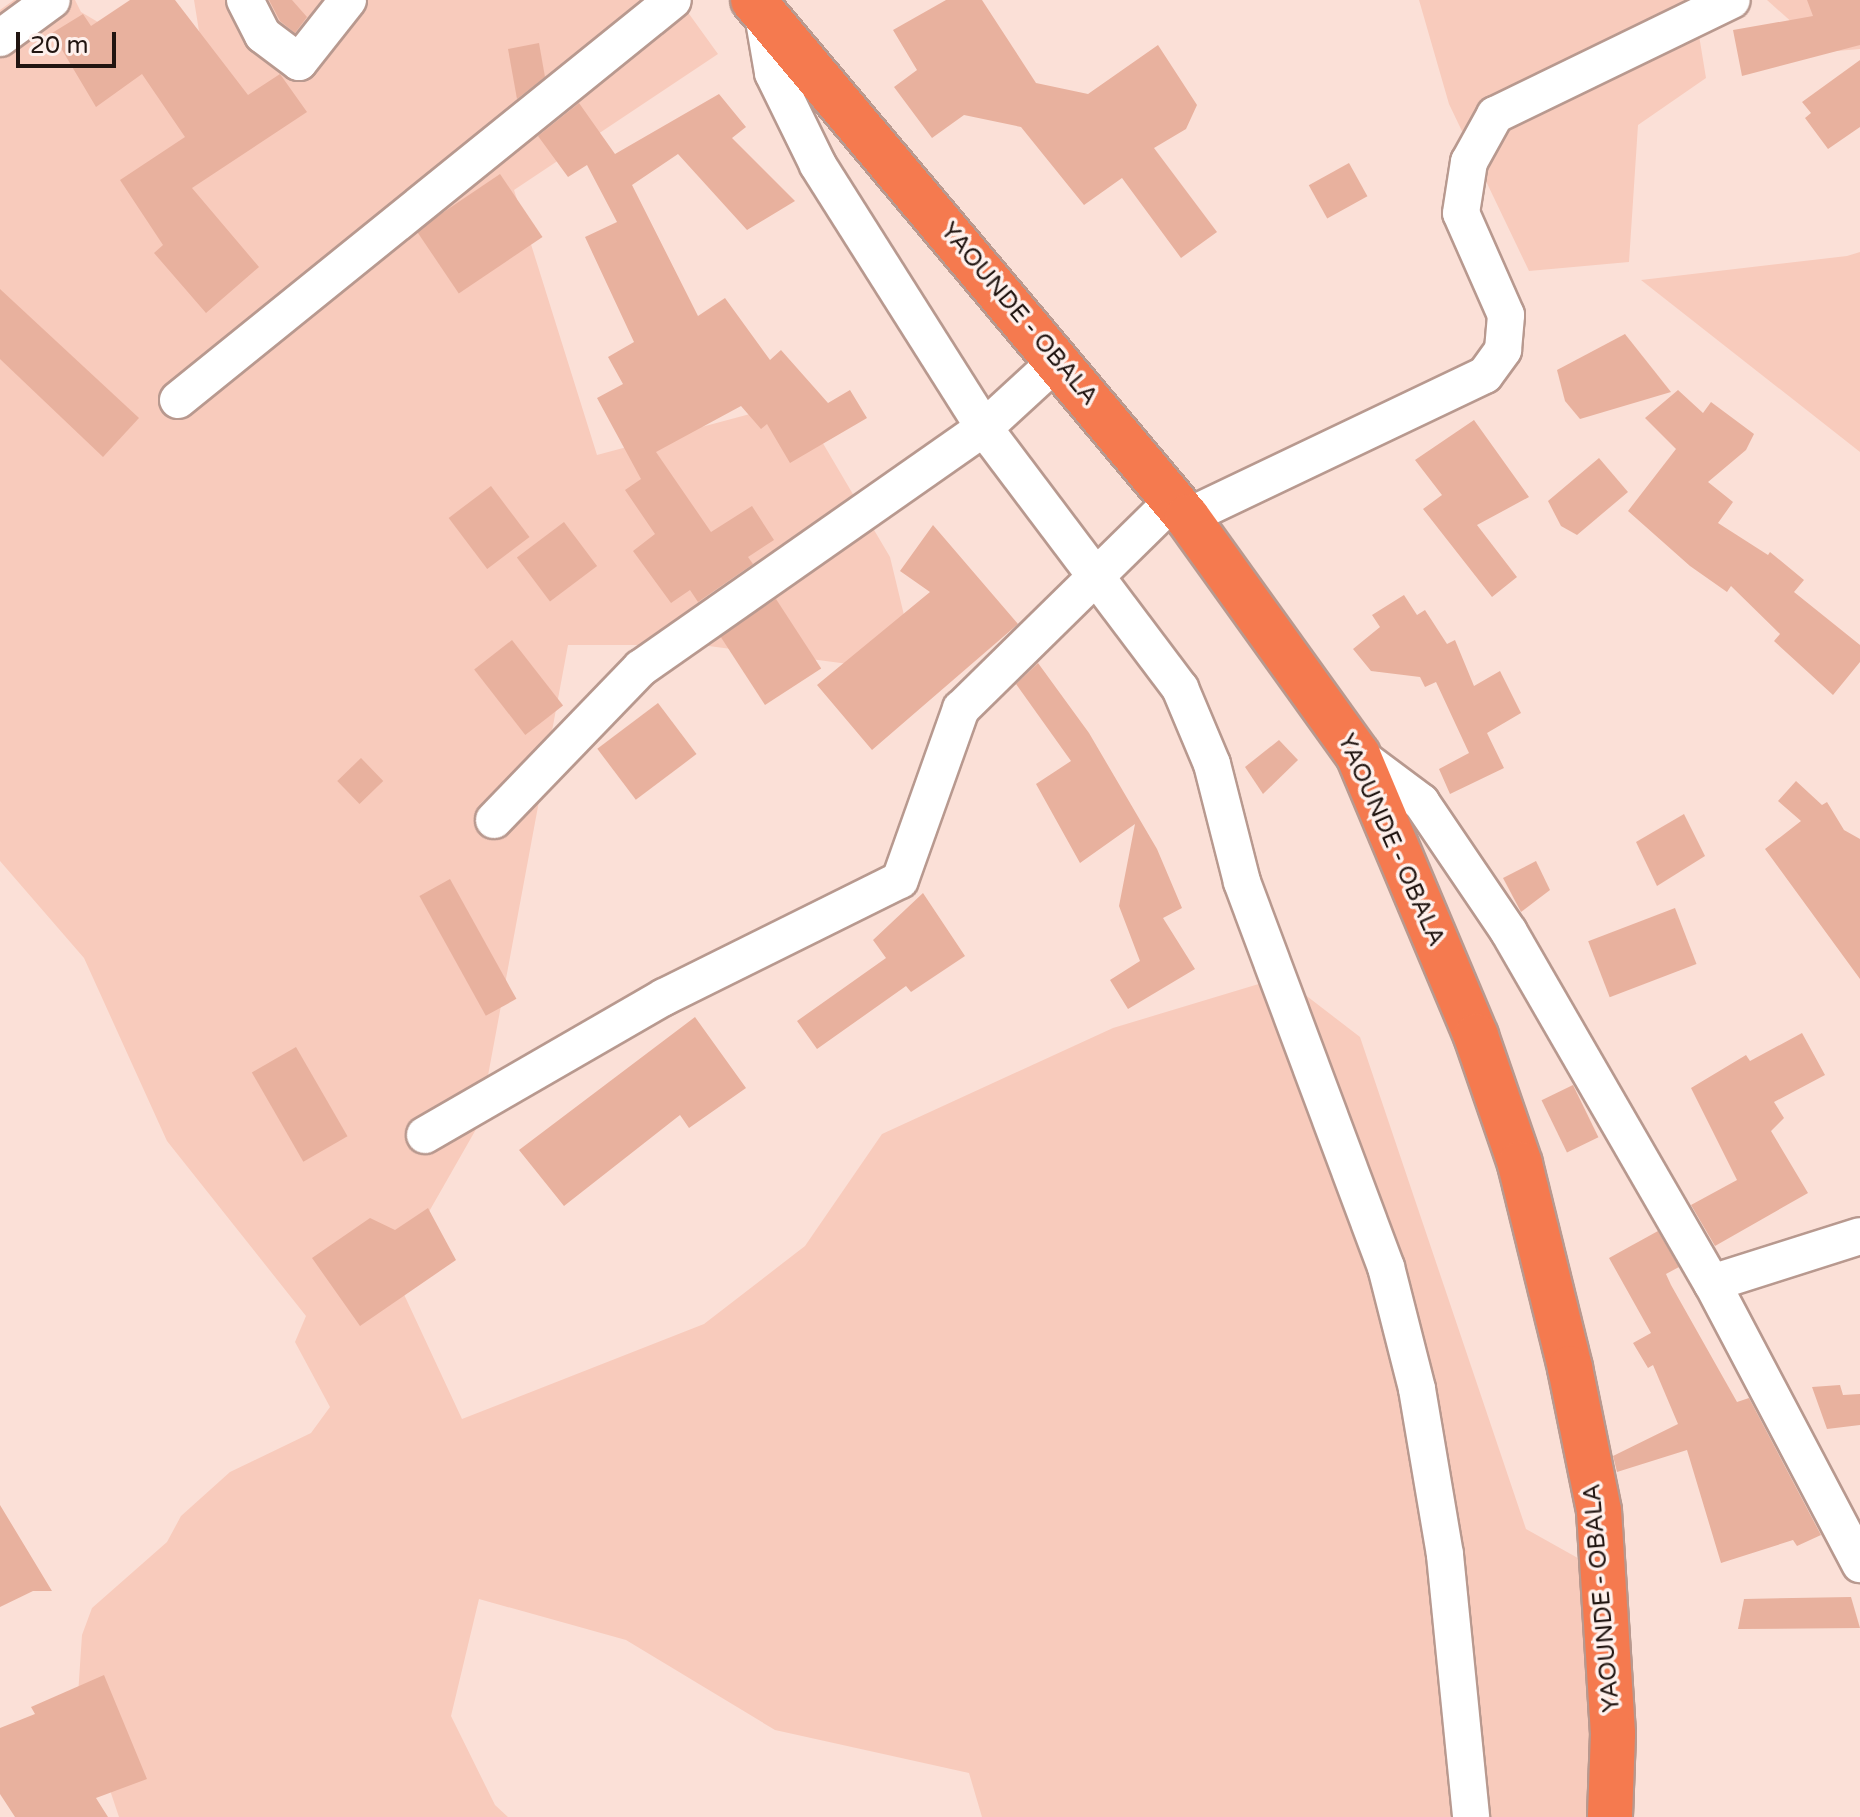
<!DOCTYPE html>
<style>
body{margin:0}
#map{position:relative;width:1860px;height:1817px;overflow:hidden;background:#fbe0d7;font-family:"Varela Round",sans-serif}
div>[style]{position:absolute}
.green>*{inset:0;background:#f8cbbc}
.building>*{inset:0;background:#e8b19e;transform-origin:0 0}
.roads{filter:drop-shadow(2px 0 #b8998f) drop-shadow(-2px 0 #b8998f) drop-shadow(0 2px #b8998f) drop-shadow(0 -2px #b8998f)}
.street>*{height:36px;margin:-18px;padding:0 18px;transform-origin:18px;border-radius:18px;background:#fff}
.highway>*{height:44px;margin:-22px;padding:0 22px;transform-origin:22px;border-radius:22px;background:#f57a4f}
span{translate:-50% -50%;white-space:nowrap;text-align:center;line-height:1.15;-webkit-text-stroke:7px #fef0ec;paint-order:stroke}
.street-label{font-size:24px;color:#211511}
.scale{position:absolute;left:16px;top:32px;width:100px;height:36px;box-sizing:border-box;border:4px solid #211511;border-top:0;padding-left:10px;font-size:24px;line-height:28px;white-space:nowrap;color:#211511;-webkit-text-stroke:6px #fef0ec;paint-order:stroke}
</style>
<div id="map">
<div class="green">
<div style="clip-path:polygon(14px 0,75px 0,81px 12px,172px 66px,203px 56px,194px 0,679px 0,718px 54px,514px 190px,597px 455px,798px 401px,890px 557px,918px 673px,701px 645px,568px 645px,479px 1124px,394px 1273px,462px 1419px,704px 1324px,805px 1246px,882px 1134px,1113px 1028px,1282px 977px,1360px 1037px,1526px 1529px,1626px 1585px,1601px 1817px,982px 1817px,969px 1773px,775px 1730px,626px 1640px,479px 1599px,451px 1716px,495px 1805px,508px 1817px,119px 1817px,78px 1695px,82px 1635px,92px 1608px,167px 1542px,181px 1516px,230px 1472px,311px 1433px,330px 1407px,295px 1342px,306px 1316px,167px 1141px,84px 958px,0 861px,0 10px)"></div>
<div style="clip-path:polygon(1419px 0,1753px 0,1696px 17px,1706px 78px,1638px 125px,1629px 262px,1529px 271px,1449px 104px)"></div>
<div style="clip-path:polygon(1767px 0,1860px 0,1860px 49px,1825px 52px)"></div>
<div style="clip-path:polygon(1860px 252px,1860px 452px,1641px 280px,1847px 256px)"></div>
</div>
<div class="building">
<div style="clip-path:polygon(130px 0,175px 0,248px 95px,280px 74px,307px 112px,192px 188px,259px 267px,206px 313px,154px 253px,163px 245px,120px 180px,185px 137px,142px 74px,96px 107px,52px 33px,83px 14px,91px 26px)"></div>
<div style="clip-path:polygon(269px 0,292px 0,307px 17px,295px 33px,280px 21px)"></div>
<div style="clip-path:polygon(946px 0,982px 0,1036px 83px,1088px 94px,1158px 45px,1197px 105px,1186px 129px,1154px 148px,1217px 232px,1181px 258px,1122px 178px,1084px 205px,1021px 127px,964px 115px,932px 138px,894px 87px,917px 70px,893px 30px)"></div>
<div style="clip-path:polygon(1807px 0,1860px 0,1860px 45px,1742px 76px,1733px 30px,1813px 16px)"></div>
<div style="clip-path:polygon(539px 43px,545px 77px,517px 99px,508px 49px)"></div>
<div style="clip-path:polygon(1860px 60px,1860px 127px,1828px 149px,1805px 118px,1811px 113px,1802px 102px)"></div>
<div style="clip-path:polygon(719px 94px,746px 127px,732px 138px,795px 201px,747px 230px,678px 154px,632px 185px,698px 316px,725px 298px,770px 360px,781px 350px,828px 403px,850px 390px,867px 418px,790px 463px,767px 424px,761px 429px,741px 406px,656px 452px,711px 532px,752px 506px,774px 540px,748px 557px,753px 564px,698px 602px,690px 590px,671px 603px,633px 551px,655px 534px,625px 490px,641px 479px,597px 398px,623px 384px,608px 357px,634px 342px,585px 237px,617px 222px,587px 165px,568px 177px,538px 136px,579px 103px,615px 154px)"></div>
<div style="left:1349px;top:163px;width:38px;height:46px;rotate:61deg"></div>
<div style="left:500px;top:174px;width:76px;height:101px;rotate:56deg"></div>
<div style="clip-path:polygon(0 289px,139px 418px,103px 457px,0 359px)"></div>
<div style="clip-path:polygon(1625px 334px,1671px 392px,1580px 419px,1565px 401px,1557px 370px)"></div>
<div style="clip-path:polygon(1678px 390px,1703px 413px,1711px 402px,1754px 434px,1746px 450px,1708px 482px,1733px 502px,1718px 523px,1768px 555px,1770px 552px,1804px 580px,1794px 592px,1860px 645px,1860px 662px,1833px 695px,1774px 641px,1780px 634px,1731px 586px,1727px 592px,1690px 566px,1628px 511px,1676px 449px,1645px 418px)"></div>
<div style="clip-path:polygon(1474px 420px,1529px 497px,1477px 525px,1517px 577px,1492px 597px,1423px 509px,1442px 495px,1415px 460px)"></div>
<div style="clip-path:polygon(1599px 458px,1628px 492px,1577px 535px,1561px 526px,1548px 501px)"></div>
<div style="left:491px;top:486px;width:64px;height:53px;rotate:53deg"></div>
<div style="left:564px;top:522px;width:55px;height:59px;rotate:53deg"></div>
<div style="clip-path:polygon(933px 525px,1018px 624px,872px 750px,817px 685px,930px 592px,900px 571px)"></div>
<div style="clip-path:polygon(1404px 595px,1417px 615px,1425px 610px,1447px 644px,1455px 640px,1474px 686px,1500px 671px,1521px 713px,1487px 733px,1504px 768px,1450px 794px,1439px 769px,1469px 753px,1436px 682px,1425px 687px,1420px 677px,1371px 671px,1353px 649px,1380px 627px,1372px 615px)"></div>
<div style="left:776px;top:599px;width:83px;height:67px;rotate:57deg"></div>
<div style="left:512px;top:640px;width:83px;height:48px;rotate:52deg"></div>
<div style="clip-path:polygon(1038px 663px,1089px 733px,1157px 849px,1182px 908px,1163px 918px,1195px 969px,1128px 1009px,1110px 980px,1140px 961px,1119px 906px,1135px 824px,1080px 863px,1036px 784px,1071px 761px,1016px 684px)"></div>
<div style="left:658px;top:703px;width:64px;height:76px;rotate:53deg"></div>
<div style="clip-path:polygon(1279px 740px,1298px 760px,1263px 794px,1245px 767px)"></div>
<div style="left:361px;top:758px;width:32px;height:33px;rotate:46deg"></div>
<div style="clip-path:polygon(1796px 781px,1822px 805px,1827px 802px,1844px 830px,1860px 839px,1860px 979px,1765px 849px,1801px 821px,1778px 801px)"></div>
<div style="clip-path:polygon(1684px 814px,1705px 856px,1657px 886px,1636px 842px)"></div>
<div style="clip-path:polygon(1536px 861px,1550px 890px,1521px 912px,1503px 878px)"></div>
<div style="left:450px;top:879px;width:137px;height:35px;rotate:61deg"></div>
<div style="clip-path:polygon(923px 893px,965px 956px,911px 992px,906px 986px,817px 1049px,797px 1021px,886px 958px,873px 940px)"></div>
<div style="left:1675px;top:908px;width:60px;height:93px;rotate:69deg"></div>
<div style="clip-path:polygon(695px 1017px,746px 1088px,689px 1128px,680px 1115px,564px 1206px,519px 1150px)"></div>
<div style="clip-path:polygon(1802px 1033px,1825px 1075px,1774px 1102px,1784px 1118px,1771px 1131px,1808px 1193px,1715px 1246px,1691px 1205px,1737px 1180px,1691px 1088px,1746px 1055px,1750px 1061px)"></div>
<div style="left:296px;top:1047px;width:103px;height:51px;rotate:60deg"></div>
<div style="left:1573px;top:1085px;width:58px;height:35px;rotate:64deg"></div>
<div style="clip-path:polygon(428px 1208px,456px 1260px,360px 1326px,312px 1258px,370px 1218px,395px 1230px)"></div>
<div style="clip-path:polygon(1658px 1231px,1679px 1267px,1666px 1274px,1671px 1285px,1737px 1402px,1749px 1398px,1821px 1535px,1797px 1546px,1793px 1540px,1721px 1563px,1687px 1450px,1617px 1472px,1613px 1456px,1678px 1424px,1653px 1365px,1648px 1368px,1633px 1343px,1651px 1333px,1609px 1258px)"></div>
<div style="clip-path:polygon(1840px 1385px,1843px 1395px,1860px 1394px,1860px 1425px,1827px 1429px,1812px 1387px)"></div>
<div style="clip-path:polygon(0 1505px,52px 1591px,33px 1591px,0 1607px)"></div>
<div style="clip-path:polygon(1851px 1597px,1860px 1628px,1738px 1629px,1744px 1599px)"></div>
<div style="clip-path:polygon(104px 1675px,147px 1779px,96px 1798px,108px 1817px,15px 1817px,0 1794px,0 1728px,35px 1714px,31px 1707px)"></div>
</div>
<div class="roads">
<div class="street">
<div style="left:245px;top:0;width:39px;rotate:63deg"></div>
<div style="left:263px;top:35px;width:45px;rotate:36.9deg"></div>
<div style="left:299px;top:62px;width:79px;rotate:-51.7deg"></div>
<div style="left:762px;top:9px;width:65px;rotate:80.2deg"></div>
<div style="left:773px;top:73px;width:102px;rotate:63.9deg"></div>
<div style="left:818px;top:165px;width:311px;rotate:57.7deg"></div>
<div style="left:984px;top:428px;width:326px;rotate:53deg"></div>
<div style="left:1180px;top:688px;width:82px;rotate:67.2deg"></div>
<div style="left:1212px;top:764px;width:122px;rotate:75.7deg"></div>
<div style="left:1242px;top:882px;width:411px;rotate:69.5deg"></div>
<div style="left:1386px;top:1267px;width:126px;rotate:75.7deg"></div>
<div style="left:1417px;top:1389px;width:168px;rotate:80.4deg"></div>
<div style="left:1445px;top:1555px;width:263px;rotate:84.3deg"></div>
<div style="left:0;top:38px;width:64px;rotate:-36.2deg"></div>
<div style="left:178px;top:400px;width:636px;rotate:-38.94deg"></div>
<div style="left:1187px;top:517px;width:330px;rotate:-25.5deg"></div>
<div style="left:1485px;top:375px;width:31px;rotate:-54deg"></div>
<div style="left:1503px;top:350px;width:35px;rotate:-85deg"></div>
<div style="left:1506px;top:315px;width:111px;rotate:-113.8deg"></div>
<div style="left:1461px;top:213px;width:52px;rotate:-81.1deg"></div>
<div style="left:1469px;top:162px;width:54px;rotate:-61deg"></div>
<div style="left:1495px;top:115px;width:263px;rotate:-25.9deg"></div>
<div style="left:1358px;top:755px;width:79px;rotate:36.7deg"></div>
<div style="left:1421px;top:802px;width:157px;rotate:55.9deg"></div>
<div style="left:1509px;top:932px;width:405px;rotate:60deg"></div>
<div style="left:1712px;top:1283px;width:318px;rotate:62.2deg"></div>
<div style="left:494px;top:820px;width:211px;rotate:-46deg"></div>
<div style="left:641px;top:668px;width:419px;rotate:-35deg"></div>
<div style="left:984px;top:428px;width:100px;rotate:-42.6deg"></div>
<div style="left:425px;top:1135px;width:276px;rotate:-30deg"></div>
<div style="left:664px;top:997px;width:263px;rotate:-26.4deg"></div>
<div style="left:900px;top:880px;width:182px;rotate:-70.4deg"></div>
<div style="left:961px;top:709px;width:297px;rotate:-44.5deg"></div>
<div style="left:1712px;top:1283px;width:155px;rotate:-17.6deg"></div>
</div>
<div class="highway">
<div style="left:753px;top:0;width:675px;rotate:49.99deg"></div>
<div style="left:1187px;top:517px;width:293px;rotate:54.3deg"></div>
<div style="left:1358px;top:755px;width:305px;rotate:67.2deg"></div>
<div style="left:1476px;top:1036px;width:135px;rotate:71deg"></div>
<div style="left:1520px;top:1164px;width:210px;rotate:76.2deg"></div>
<div style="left:1570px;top:1368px;width:146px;rotate:78.5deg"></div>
<div style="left:1599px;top:1511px;width:223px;rotate:86.4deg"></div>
<div style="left:1613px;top:1734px;width:83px;rotate:92.1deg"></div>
</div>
</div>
<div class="street-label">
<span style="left:1019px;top:314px;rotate:50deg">YAOUNDE - OBALA</span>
<span style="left:1391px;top:840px;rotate:66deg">YAOUNDE - OBALA</span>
<span style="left:1602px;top:1598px;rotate:-95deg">YAOUNDE - OBALA</span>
</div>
<div class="scale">20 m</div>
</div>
